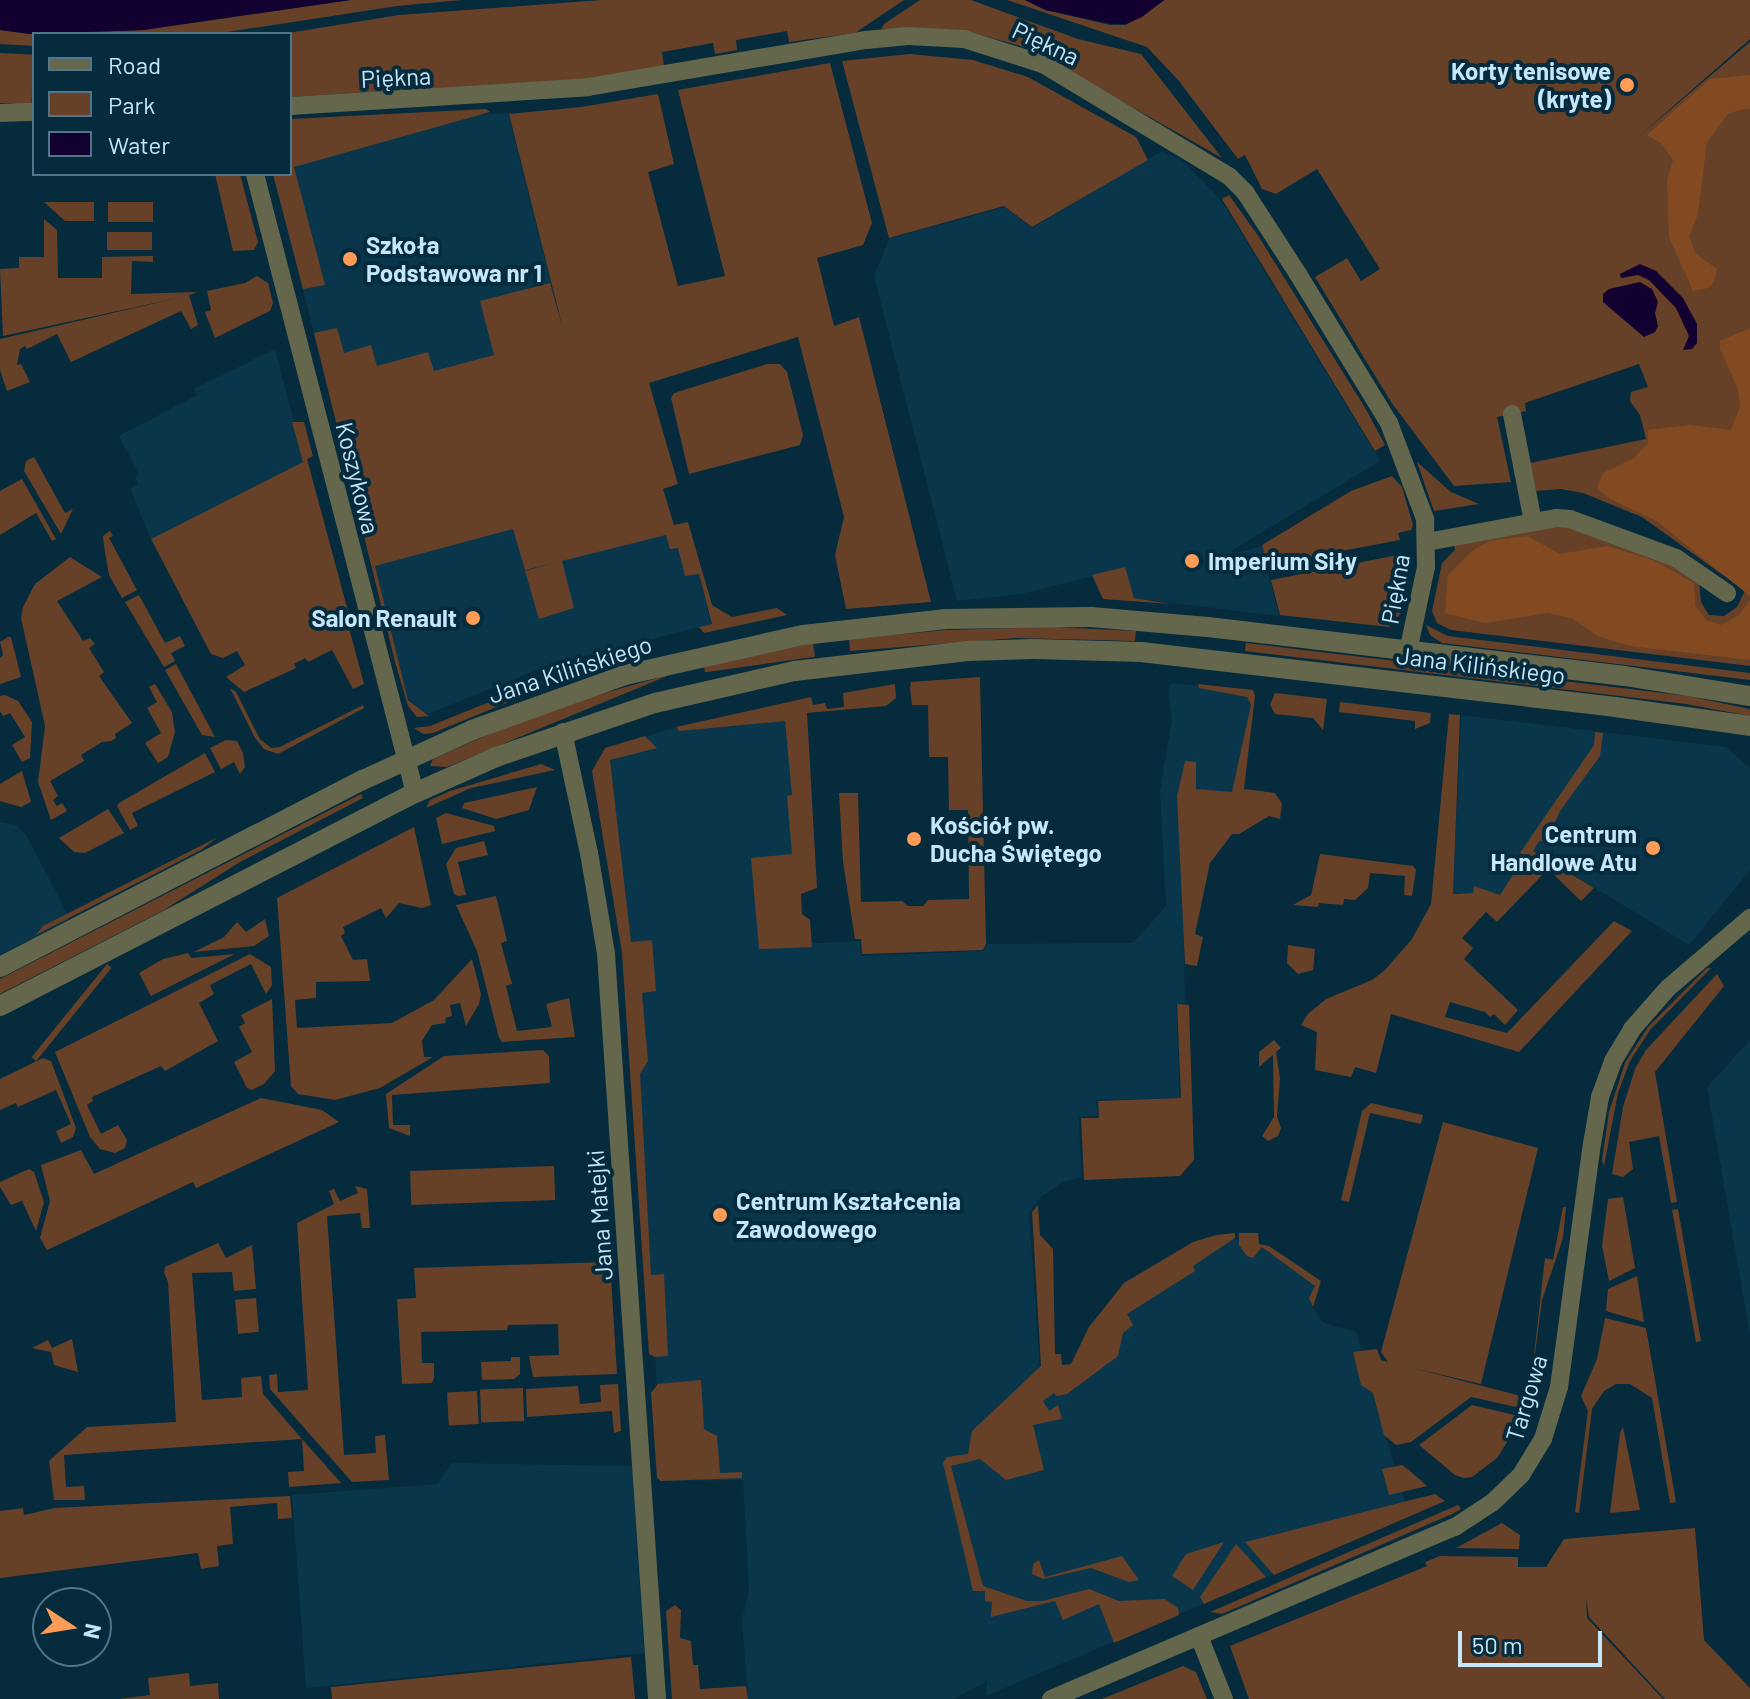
<!DOCTYPE html>
<meta charset="utf-8">
<style>
body{margin:0}
#map{position:relative;width:1750px;height:1699px;overflow:hidden;background:#052b3d;font-family:Barlow,sans-serif}
div>[style]{position:absolute}
.built>*{inset:0;background:#0a364b}
.green>*{inset:0;background:#664128;transform-origin:0 0}
.forest>*{inset:0;background:#834a21}
.water>*{inset:0;background:#120030}
.minor>*{height:18px;margin:-9px;padding:0 9px;transform-origin:9px;border-radius:9px;background:#64674b}
.tertiary>*{height:20px;margin:-10px;padding:0 10px;transform-origin:10px;border-radius:10px;background:#64674b}
.dots>*{width:22px;height:22px;translate:-50% -50%;box-sizing:border-box;border:4px solid #052b3d;border-radius:50%}
span{translate:-50% -50%;white-space:nowrap;text-align:center;line-height:1.15;-webkit-text-stroke:8px #052b3d;paint-order:stroke}
.street-label{font-size:24px;color:#c6e7fa}
.poi-label{font-size:24px;color:#c6e7fa;font-weight:700}
.right{translate:-100% -50%;text-align:right}
.left{translate:0 -50%;text-align:left}
.legend{position:absolute;left:32px;top:32px;width:260px;height:144px;box-sizing:border-box;background:#052b3d;border:2px solid #527689;margin:0;padding:10px 14px;list-style:none;font-size:24px;color:#c6e7fa}
.legend li{display:flex;align-items:center;gap:16px;height:40px}
.legend b{width:40px;border:2px solid #527689}
.north{position:absolute;left:32px;top:1587px;width:80px;height:80px;box-sizing:border-box;background:#052b3d;border:2px solid #527689;border-radius:50%;rotate:102deg;font-size:22px;font-weight:700;line-height:32px;text-align:center;color:#c6e7fa}
.north::after{content:'';display:block;margin:auto;width:28px;height:36px;background:#fe9c57;clip-path:polygon(50% 0,100% 100%,50% 72%,0 100%)}
.scale{position:absolute;left:1458px;top:1631px;width:144px;height:36px;box-sizing:border-box;border:4px solid #c6e7fa;border-top:0;padding-left:10px;font-size:24px;line-height:28px;white-space:nowrap;color:#c6e7fa;-webkit-text-stroke:6px #052b3d;paint-order:stroke}
</style>
<div id="map">
<div class="built">
<div style="clip-path:polygon(508px 113px,595px 458px,638px 450px,672px 534px,699px 574px,711px 624px,550px 665px,428px 714px,408px 699px,273px 174px,290px 174px,290px 124px)"></div>
<div style="clip-path:polygon(1162px 151px,1184px 162px,1221px 200px,1380px 461px,1231px 551px,1233px 554px,1262px 546px,1279px 616px,1134px 598px,1125px 568px,1021px 594px,957px 601px,874px 276px,889px 239px,1005px 207px,1032px 228px)"></div>
<div style="clip-path:polygon(275px 349px,304px 461px,151px 539px,130px 489px,138px 484px,135px 477px,139px 474px,119px 436px,197px 395px,194px 389px)"></div>
<div style="clip-path:polygon(1171px 683px,1252px 691px,1254px 697px,1234px 794px,1180px 789px,1185px 1003px,1176px 1004px,1180px 1098px,1096px 1100px,1098px 1116px,1079px 1117px,1081px 1177px,1063px 1182px,1041px 1197px,1029px 1213px,1040px 1371px,1074px 1367px,1093px 1329px,1233px 1239px,1269px 1247px,1320px 1282px,1313px 1308px,1324px 1323px,1356px 1332px,1409px 1516px,986px 1696px,987px 1681px,954px 1699px,748px 1699px,742px 1620px,749px 1591px,743px 1480px,663px 1481px,629px 949px,606px 749px,677px 727px,794px 701px,804px 860px,775px 945px,860px 941px,861px 956px,984px 951px,988px 944px,1133px 943px,1166px 906px,1160px 790px,1172px 719px,1168px 691px)"></div>
<div style="clip-path:polygon(1461px 715px,1726px 747px,1750px 768px,1750px 870px,1689px 945px,1534px 851px,1501px 901px,1475px 893px,1453px 893px)"></div>
<div style="clip-path:polygon(0 822px,16px 825px,26px 835px,70px 919px,0 955px)"></div>
<div style="clip-path:polygon(1750px 1040px,1750px 1335px,1707px 1087px)"></div>
<div style="clip-path:polygon(452px 1463px,632px 1466px,644px 1653px,306px 1688px,292px 1495px,438px 1484px)"></div>
</div>
<div class="green">
<div style="clip-path:polygon(351px 0,462px 0,397px 6px,214px 34px,34px 34px,34px 46px,0 44px,0 30px,30px 34px,143px 30px)"></div>
<div style="clip-path:polygon(602px 0,904px 0,855px 33px,789px 42px,787px 31px,736px 40px,737px 50px,715px 54px,713px 43px,662px 52px,664px 66px,585px 79px,290px 97px,290px 34px,282px 34px,399px 15px)"></div>
<div style="clip-path:polygon(920px 0,971px 0,1078px 39px,1141px 54px,1222px 158px,1028px 48px,963px 30px,881px 29px,884px 24px)"></div>
<div style="clip-path:polygon(1007px 0,1025px 0,1045px 10px,1110px 25px,1126px 25px,1165px 0,1750px 0,1750px 39px,1637px 138px,1750px 42px,1750px 666px,1451px 630px,1437px 623px,1432px 611px,1442px 563px,1455px 550px,1454px 544px,1561px 524px,1665px 561px,1699px 582px,1701px 602px,1709px 615px,1724px 616px,1737px 607px,1745px 591px,1642px 517px,1583px 493px,1561px 489px,1536px 491px,1530px 463px,1646px 439px,1640px 415px,1630px 401px,1631px 392px,1648px 387px,1639px 364px,1525px 403px,1526px 411px,1497px 417px,1511px 482px,1454px 486px,1391px 402px,1315px 277px,1347px 258px,1361px 281px,1380px 269px,1317px 169px,1276px 194px,1262px 189px,1245px 155px,1238px 159px,1179px 81px,1147px 47px)"></div>
<div style="left:0;top:53px;width:34px;height:50px;rotate:3deg"></div>
<div style="clip-path:polygon(910px 54px,973px 60px,1028px 77px,1136px 137px,1148px 160px,1032px 227px,1004px 206px,889px 238px,842px 61px)"></div>
<div style="clip-path:polygon(830px 63px,872px 223px,863px 245px,817px 258px,834px 326px,859px 317px,931px 602px,846px 609px,835px 555px,844px 517px,798px 337px,649px 383px,678px 484px,663px 489px,674px 525px,688px 522px,712px 605px,732px 617px,777px 608px,787px 615px,704px 633px,699px 627px,712px 624px,699px 574px,685px 576px,678px 548px,670px 549px,666px 535px,562px 561px,574px 608px,539px 619px,525px 571px,553px 563px,525px 570px,513px 529px,375px 566px,408px 700px,429px 716px,417px 717px,408px 706px,395px 662px,314px 333px,337px 328px,344px 353px,371px 345px,377px 366px,428px 352px,434px 371px,494px 355px,480px 301px,550px 283px,563px 329px,509px 114px,581px 107px,658px 94px,674px 164px,648px 172px,678px 286px,725px 276px,678px 90px)"></div>
<div style="clip-path:polygon(486px 109px,490px 112px,294px 167px,325px 285px,303px 289px,273px 174px,290px 174px,290px 119px)"></div>
<div style="clip-path:polygon(215px 174px,240px 174px,258px 242px,254px 250px,233px 251px)"></div>
<div style="clip-path:polygon(1229px 195px,1259px 237px,1367px 411px,1385px 445px,1375px 451px,1222px 199px)"></div>
<div style="clip-path:polygon(44px 202px,94px 202px,94px 221px,65px 221px)"></div>
<div style="left:108px;top:202px;width:45px;height:20px"></div>
<div style="clip-path:polygon(44px 219px,57px 230px,58px 278px,102px 278px,102px 257px,153px 256px,153px 262px,132px 261px,131px 294px,198px 292px,189px 295px,198px 325px,191px 329px,181px 311px,71px 362px,57px 334px,27px 349px,25px 346px,20px 349px,17px 365px,21px 364px,30px 382px,7px 391px,0 370px,0 339px,182px 297px,3px 336px,0 269px,19px 268px,19px 257px,44px 257px)"></div>
<div style="left:107px;top:232px;width:45px;height:18px"></div>
<div style="clip-path:polygon(257px 276px,268px 283px,273px 303px,270px 311px,215px 338px,205px 312px,211px 310px,207px 291px,245px 283px)"></div>
<div style="clip-path:polygon(767px 364px,780px 364px,787px 372px,803px 435px,800px 445px,689px 474px,671px 398px,674px 393px)"></div>
<div style="clip-path:polygon(292px 422px,304px 422px,313px 456px,307px 459px,352px 626px,349px 628px,364px 684px,353px 689px,332px 650px,308px 662px,305px 658px,294px 664px,296px 668px,244px 692px,226px 677px,245px 665px,237px 651px,223px 658px,211px 654px,151px 539px,303px 462px)"></div>
<div style="clip-path:polygon(34px 457px,65px 513px,73px 509px,61px 534px,24px 471px,26px 461px)"></div>
<div style="clip-path:polygon(1417px 462px,1451px 492px,1479px 504px,1434px 511px)"></div>
<div style="clip-path:polygon(1392px 476px,1402px 487px,1413px 525px,1411px 530px,1398px 533px,1400px 540px,1267px 565px,1262px 545px,1351px 491px)"></div>
<div style="clip-path:polygon(22px 479px,56px 539px,52px 541px,36px 513px,0 535px,0 491px)"></div>
<div style="clip-path:polygon(110px 531px,113px 536px,109px 538px,137px 590px,122px 598px,109px 575px,104px 546px,103px 536px)"></div>
<div style="clip-path:polygon(1403px 554px,1409px 576px,1401px 613px,1389px 627px,1280px 615px,1271px 580px)"></div>
<div style="clip-path:polygon(70px 557px,102px 577px,57px 601px,83px 641px,90px 638px,95px 644px,89px 648px,104px 672px,99px 676px,132px 723px,115px 734px,116px 738px,111px 741px,102px 742px,81px 755px,84px 761px,50px 781px,58px 796px,53px 800px,57px 806px,62px 803px,67px 811px,51px 820px,38px 782px,45px 726px,21px 618px,23px 607px,35px 584px)"></div>
<div style="clip-path:polygon(1125px 567px,1134px 598px,1171px 604px,1103px 599px,1092px 575px)"></div>
<div style="clip-path:polygon(139px 595px,165px 643px,180px 636px,185px 646px,171px 653px,175px 661px,164px 667px,125px 602px)"></div>
<div style="clip-path:polygon(1426px 625px,1448px 636px,1750px 673px,1750px 680px,1442px 643px,1430px 635px)"></div>
<div style="clip-path:polygon(1051px 627px,1136px 631px,1135px 641px,1016px 638px,850px 651px,849px 639px,946px 630px)"></div>
<div style="clip-path:polygon(8px 637px,11px 637px,21px 677px,0 684px,0 658px,3px 655px,0 642px)"></div>
<div style="left:813px;top:643px;width:14px;height:111px;rotate:82deg"></div>
<div style="clip-path:polygon(1246px 643px,1688px 696px,1750px 709px,1750px 716px,1686px 704px,1245px 651px)"></div>
<div style="clip-path:polygon(176px 664px,215px 737px,202px 735px,165px 670px)"></div>
<div style="clip-path:polygon(672px 674px,447px 767px,430px 766px,433px 759px,503px 728px,580px 700px)"></div>
<div style="clip-path:polygon(554px 676px,528px 694px,433px 733px,423px 734px,414px 728px,430px 726px)"></div>
<div style="clip-path:polygon(980px 677px,986px 944px,983px 950px,862px 954px,861px 939px,855px 939px,843px 862px,839px 793px,858px 793px,861px 902px,902px 901px,908px 906px,923px 906px,928px 900px,969px 899px,968px 810px,949px 810px,948px 757px,929px 757px,928px 705px,912px 705px,910px 688px,911px 682px)"></div>
<div style="clip-path:polygon(155px 684px,172px 712px,175px 732px,168px 757px,158px 763px,145px 743px,161px 733px,147px 708px,157px 702px,149px 687px)"></div>
<div style="clip-path:polygon(895px 684px,896px 698px,886px 706px,807px 713px,817px 888px,801px 894px,802px 914px,810px 920px,812px 947px,759px 949px,751px 858px,792px 854px,787px 796px,792px 795px,785px 721px,679px 731px,676px 727px,811px 697px,813px 705px,825px 703px,827px 709px,844px 707px,843px 693px)"></div>
<div style="clip-path:polygon(1198px 684px,1253px 690px,1255px 696px,1244px 789px,1275px 793px,1282px 804px,1280px 819px,1269px 816px,1239px 834px,1232px 834px,1210px 863px,1195px 934px,1203px 937px,1197px 966px,1185px 964px,1177px 796px,1185px 761px,1196px 762px,1196px 789px,1232px 792px,1251px 705px,1247px 697px,1199px 688px)"></div>
<div style="clip-path:polygon(230px 688px,236px 692px,260px 739px,271px 748px,280px 747px,363px 705px,364px 708px,278px 754px,264px 749px,255px 738px)"></div>
<div style="clip-path:polygon(1275px 693px,1327px 699px,1323px 730px,1313px 718px,1275px 714px,1270px 705px)"></div>
<div style="clip-path:polygon(5px 695px,18px 701px,32px 722px,30px 758px,22px 762px,12px 745px,25px 737px,10px 713px,3px 716px,0 711px,0 696px)"></div>
<div style="clip-path:polygon(1340px 702px,1431px 713px,1430px 723px,1415px 729px,1415px 721px,1339px 712px)"></div>
<div style="clip-path:polygon(1449px 714px,1460px 715px,1453px 894px,1473px 893px,1474px 886px,1500px 895px,1525px 856px,1520px 853px,1594px 745px,1595px 732px,1603px 733px,1600px 756px,1560px 811px,1547px 842px,1539px 841px,1533px 851px,1594px 888px,1581px 901px,1548px 869px,1497px 922px,1486px 912px,1462px 938px,1473px 948px,1464px 959px,1518px 1010px,1505px 1025px,1494px 1014px,1490px 1017px,1485px 1012px,1450px 1002px,1445px 1017px,1507px 1033px,1614px 921px,1632px 931px,1519px 1052px,1391px 1014px,1376px 1073px,1355px 1067px,1351px 1077px,1315px 1070px,1317px 1032px,1301px 1025px,1308px 1014px,1326px 999px,1372px 980px,1385px 970px,1412px 939px,1431px 904px)"></div>
<div style="clip-path:polygon(645px 736px,657px 748px,610px 760px,631px 942px,652px 940px,656px 991px,642px 993px,648px 1061px,640px 1074px,651px 1275px,664px 1274px,668px 1356px,655px 1357px,649px 1354px,622px 953px,592px 771px,605px 748px)"></div>
<div style="clip-path:polygon(226px 740px,237px 741px,243px 753px,245px 767px,240px 774px,234px 762px,221px 769px,210px 748px)"></div>
<div style="clip-path:polygon(205px 753px,215px 772px,132px 813px,138px 826px,130px 830px,117px 806px,119px 803px)"></div>
<div style="clip-path:polygon(541px 764px,555px 770px,471px 788px,426px 808px,430px 800px,450px 791px)"></div>
<div style="clip-path:polygon(22px 771px,31px 802px,21px 807px,0 801px,0 784px)"></div>
<div style="clip-path:polygon(537px 787px,529px 810px,496px 819px,462px 808px,464px 803px)"></div>
<div style="clip-path:polygon(361px 794px,363px 798px,240px 862px,164px 910px,0 994px,0 979px)"></div>
<div style="clip-path:polygon(108px 809px,124px 833px,85px 853px,74px 852px,59px 838px)"></div>
<div style="clip-path:polygon(446px 813px,494px 826px,495px 831px,442px 844px,436px 818px)"></div>
<div style="clip-path:polygon(414px 827px,431px 905px,422px 908px,399px 903px,386px 918px,381px 908px,343px 927px,345px 933px,341px 936px,353px 960px,367px 959px,370px 981px,316px 982px,316px 998px,295px 1000px,297px 1028px,392px 1023px,434px 1000px,472px 959px,481px 994px,479px 1004px,466px 1026px,460px 1003px,450px 1005px,452px 1016px,445px 1018px,446px 1023px,432px 1025px,422px 1041px,424px 1057px,433px 1057px,380px 1088px,335px 1100px,298px 1094px,291px 1086px,277px 898px)"></div>
<div style="clip-path:polygon(218px 837px,201px 850px,36px 935px,43px 926px)"></div>
<div style="clip-path:polygon(484px 841px,488px 855px,458px 862px,466px 895px,458px 896px,454px 894px,446px 864px,456px 848px)"></div>
<div style="clip-path:polygon(1320px 854px,1413px 866px,1416px 870px,1412px 896px,1404px 895px,1405px 876px,1370px 873px,1368px 888px,1355px 900px,1344px 899px,1343px 905px,1319px 903px,1318px 907px,1293px 905px,1311px 895px)"></div>
<div style="clip-path:polygon(496px 896px,507px 941px,501px 943px,512px 984px,506px 986px,517px 1031px,552px 1027px,546px 1004px,569px 998px,575px 1037px,502px 1042px,499px 1038px,477px 951px,456px 905px)"></div>
<div style="clip-path:polygon(265px 919px,269px 936px,254px 946px,194px 952px,224px 937px,237px 922px,246px 932px)"></div>
<div style="clip-path:polygon(1288px 945px,1315px 949px,1313px 970px,1298px 974px,1287px 963px)"></div>
<div style="clip-path:polygon(188px 953px,191px 958px,235px 954px,151px 996px,139px 973px,163px 959px)"></div>
<div style="clip-path:polygon(250px 954px,271px 967px,272px 985px,266px 994px,251px 964px,210px 985px,214px 994px,199px 1003px,218px 1041px,165px 1071px,161px 1066px,92px 1097px,93px 1101px,87px 1105px,101px 1134px,118px 1125px,127px 1140px,125px 1148px,115px 1153px,100px 1149px,90px 1137px,55px 1052px)"></div>
<div style="left:107px;top:964px;width:6px;height:120px;rotate:39deg"></div>
<div style="clip-path:polygon(1707px 968px,1711px 968px,1650px 1030px,1630px 1061px,1618px 1093px,1604px 1166px,1602px 1160px,1609px 1112px,1625px 1063px,1648px 1027px)"></div>
<div style="clip-path:polygon(1717px 974px,1724px 986px,1655px 1072px,1677px 1202px,1671px 1203px,1659px 1136px,1629px 1142px,1633px 1169px,1623px 1177px,1612px 1174px,1623px 1107px,1635px 1069px,1646px 1050px)"></div>
<div style="clip-path:polygon(272px 999px,275px 1071px,264px 1084px,252px 1090px,247px 1088px,234px 1062px,252px 1052px,239px 1027px,245px 1023px,241px 1015px)"></div>
<div style="clip-path:polygon(1177px 1004px,1189px 1005px,1194px 1160px,1180px 1176px,1084px 1180px,1081px 1118px,1099px 1118px,1098px 1101px,1181px 1098px)"></div>
<div style="clip-path:polygon(1274px 1040px,1281px 1048px,1276px 1052px,1280px 1078px,1277px 1117px,1281px 1128px,1278px 1136px,1268px 1141px,1262px 1136px,1274px 1117px,1273px 1055px,1259px 1067px,1259px 1052px)"></div>
<div style="clip-path:polygon(543px 1050px,549px 1056px,550px 1083px,392px 1095px,393px 1125px,410px 1125px,410px 1136px,389px 1128px,386px 1094px,444px 1056px)"></div>
<div style="clip-path:polygon(43px 1058px,51px 1061px,76px 1128px,73px 1137px,61px 1143px,56px 1131px,71px 1124px,56px 1090px,18px 1107px,16px 1103px,0 1110px,0 1079px)"></div>
<div style="clip-path:polygon(261px 1098px,322px 1110px,339px 1122px,196px 1188px,193px 1182px,47px 1250px,40px 1238px,50px 1201px,41px 1165px,81px 1150px,94px 1174px)"></div>
<div style="clip-path:polygon(1371px 1103px,1423px 1115px,1421px 1124px,1370px 1113px,1349px 1202px,1341px 1200px,1362px 1111px)"></div>
<div style="clip-path:polygon(1443px 1122px,1538px 1148px,1481px 1384px,1413px 1368px,1517px 1395px,1525px 1409px,1471px 1397px,1411px 1442px,1396px 1445px,1384px 1435px,1373px 1393px,1361px 1385px,1353px 1352px,1377px 1349px,1381px 1360px,1388px 1362px,1381px 1352px)"></div>
<div style="left:554px;top:1166px;width:34px;height:144px;rotate:88deg"></div>
<div style="clip-path:polygon(29px 1169px,34px 1172px,44px 1202px,36px 1231px,22px 1201px,11px 1205px,0 1187px,0 1182px)"></div>
<div style="clip-path:polygon(355px 1186px,367px 1189px,370px 1228px,362px 1228px,360px 1213px,327px 1216px,344px 1455px,376px 1453px,375px 1436px,385px 1435px,389px 1480px,352px 1482px,270px 1389px,269px 1375px,277px 1374px,278px 1392px,308px 1390px,297px 1223px,334px 1204px,329px 1191px,334px 1189px,340px 1201px,358px 1193px)"></div>
<div style="clip-path:polygon(1623px 1197px,1635px 1268px,1609px 1281px,1602px 1246px,1608px 1199px)"></div>
<div style="clip-path:polygon(1038px 1205px,1040px 1235px,1053px 1249px,1055px 1354px,1061px 1354px,1062px 1365px,1071px 1364px,1089px 1327px,1124px 1283px,1193px 1242px,1216px 1235px,1235px 1233px,1235px 1238px,1193px 1266px,1195px 1271px,1127px 1314px,1133px 1325px,1123px 1333px,1118px 1356px,1067px 1394px,1057px 1396px,1054px 1393px,1043px 1401px,1049px 1411px,1058px 1405px,1062px 1419px,1033px 1425px,1044px 1470px,1006px 1480px,980px 1459px,951px 1466px,983px 1586px,1027px 1601px,1043px 1601px,1089px 1589px,1119px 1601px,1165px 1599px,1178px 1608px,1179px 1615px,1114px 1643px,1099px 1604px,1063px 1620px,1055px 1601px,991px 1617px,992px 1602px,985px 1601px,985px 1591px,973px 1591px,943px 1463px,947px 1457px,968px 1454px,972px 1431px,1041px 1366px,1032px 1212px)"></div>
<div style="clip-path:polygon(1563px 1207px,1566px 1207px,1563px 1238px,1542px 1300px,1529px 1400px,1545px 1258px,1553px 1260px)"></div>
<div style="clip-path:polygon(1678px 1209px,1701px 1341px,1696px 1342px,1672px 1210px)"></div>
<div style="clip-path:polygon(1239px 1233px,1258px 1233px,1259px 1244px,1269px 1246px,1321px 1281px,1313px 1307px,1309px 1298px,1315px 1286px,1262px 1247px,1253px 1258px,1247px 1256px,1239px 1245px)"></div>
<div style="clip-path:polygon(218px 1243px,226px 1258px,252px 1245px,256px 1289px,234px 1291px,232px 1272px,192px 1273px,202px 1400px,242px 1397px,241px 1378px,261px 1376px,263px 1394px,302px 1439px,64px 1455px,66px 1487px,84px 1486px,85px 1500px,54px 1500px,49px 1461px,87px 1427px,176px 1422px,168px 1282px,164px 1272px,165px 1267px)"></div>
<div style="clip-path:polygon(610px 1262px,617px 1374px,533px 1377px,529px 1356px,559px 1355px,558px 1324px,508px 1325px,507px 1330px,421px 1332px,422px 1363px,434px 1363px,434px 1378px,432px 1383px,402px 1384px,397px 1299px,416px 1298px,414px 1268px)"></div>
<div style="clip-path:polygon(1637px 1276px,1644px 1322px,1606px 1311px,1608px 1289px)"></div>
<div style="left:256px;top:1298px;width:34px;height:21px;rotate:85deg"></div>
<div style="clip-path:polygon(1605px 1318px,1646px 1328px,1676px 1502px,1670px 1503px,1652px 1398px,1630px 1384px,1616px 1384px,1604px 1391px,1592px 1409px,1579px 1513px,1575px 1512px,1588px 1411px,1581px 1396px,1597px 1359px)"></div>
<div style="clip-path:polygon(72px 1339px,78px 1372px,54px 1365px,51px 1352px,32px 1348px,48px 1340px,52px 1348px)"></div>
<div style="clip-path:polygon(511px 1357px,520px 1357px,520px 1374px,514px 1379px,482px 1380px,481px 1362px,511px 1361px)"></div>
<div style="clip-path:polygon(701px 1380px,704px 1429px,717px 1436px,720px 1473px,742px 1472px,742px 1478px,661px 1481px,657px 1478px,651px 1393px,658px 1384px)"></div>
<div style="clip-path:polygon(618px 1384px,621px 1431px,614px 1433px,612px 1411px,527px 1417px,526px 1389px,578px 1386px,580px 1404px,601px 1402px,600px 1385px)"></div>
<div style="left:523px;top:1388px;width:33px;height:43px;rotate:88deg"></div>
<div style="left:477px;top:1391px;width:33px;height:30px;rotate:87deg"></div>
<div style="clip-path:polygon(1472px 1405px,1523px 1417px,1497px 1458px,1472px 1477px,1464px 1478px,1455px 1475px,1419px 1445px)"></div>
<div style="clip-path:polygon(1623px 1427px,1640px 1510px,1610px 1513px,1620px 1433px)"></div>
<div style="clip-path:polygon(302px 1439px,341px 1483px,289px 1487px,288px 1472px,304px 1471px)"></div>
<div style="clip-path:polygon(1402px 1465px,1409px 1470px,1427px 1486px,1389px 1495px,1382px 1469px)"></div>
<div style="clip-path:polygon(1435px 1494px,1445px 1501px,1274px 1575px,1245px 1542px)"></div>
<div style="clip-path:polygon(290px 1496px,292px 1518px,278px 1519px,277px 1503px,230px 1507px,233px 1544px,217px 1546px,219px 1566px,201px 1569px,198px 1553px,0 1578px,0 1511px,23px 1508px,24px 1515px,55px 1508px)"></div>
<div style="clip-path:polygon(1458px 1505px,1461px 1509px,1452px 1514px,1222px 1614px,1210px 1612px)"></div>
<div style="clip-path:polygon(1502px 1523px,1520px 1535px,1519px 1549px,1456px 1548px)"></div>
<div style="clip-path:polygon(1695px 1528px,1704px 1640px,1750px 1688px,1750px 1699px,1665px 1699px,1589px 1617px,1586px 1597px,1587px 1618px,1663px 1699px,1249px 1699px,1230px 1646px,1427px 1566px,1425px 1562px,1440px 1556px,1518px 1557px,1518px 1567px,1546px 1567px,1564px 1539px)"></div>
<div style="clip-path:polygon(1224px 1542px,1193px 1590px,1172px 1576px,1186px 1554px)"></div>
<div style="clip-path:polygon(1236px 1544px,1266px 1577px,1204px 1604px,1200px 1597px)"></div>
<div style="clip-path:polygon(1122px 1556px,1139px 1580px,1129px 1582px,1091px 1568px,1043px 1579px,1032px 1574px,1033px 1564px,1039px 1560px,1045px 1577px)"></div>
<div style="clip-path:polygon(675px 1605px,681px 1610px,680px 1638px,691px 1641px,693px 1665px,698px 1665px,700px 1689px,746px 1686px,748px 1699px,672px 1699px,666px 1611px)"></div>
<div style="clip-path:polygon(631px 1657px,635px 1699px,332px 1699px,331px 1687px)"></div>
<div style="clip-path:polygon(1183px 1666px,1196px 1672px,1207px 1699px,1102px 1699px)"></div>
<div style="clip-path:polygon(189px 1673px,190px 1686px,218px 1683px,219px 1699px,119px 1699px,150px 1695px,148px 1678px)"></div>
</div>
<div class="forest">
<div style="clip-path:polygon(1750px 75px,1750px 108px,1729px 113px,1707px 142px,1698px 214px,1689px 237px,1696px 254px,1717px 269px,1714px 282px,1708px 288px,1693px 291px,1669px 237px,1667px 181px,1673px 160px,1662px 144px,1647px 135px,1710px 79px)"></div>
<div style="clip-path:polygon(1750px 328px,1750px 596px,1655px 520px,1608px 498px,1597px 488px,1603px 473px,1634px 458px,1648px 443px,1648px 430px,1689px 425px,1731px 430px,1740px 407px,1738px 389px,1720px 349px,1720px 341px)"></div>
<div style="clip-path:polygon(1527px 536px,1560px 554px,1607px 546px,1653px 560px,1694px 583px,1695px 605px,1706px 620px,1721px 625px,1739px 615px,1750px 600px,1750px 660px,1630px 646px,1598px 636px,1572px 618px,1548px 613px,1486px 623px,1445px 613px,1448px 575px,1473px 550px,1490px 541px)"></div>
</div>
<div class="water">
<div style="clip-path:polygon(0 0,350px 0,143px 30px,30px 34px,0 30px)"></div>
<div style="clip-path:polygon(1025px 0,1164px 0,1142px 17px,1126px 24px,1111px 24px,1046px 10px)"></div>
<div style="clip-path:polygon(1640px 264px,1656px 271px,1683px 298px,1697px 324px,1697px 343px,1692px 349px,1683px 350px,1689px 336px,1676px 308px,1649px 280px,1638px 275px,1621px 278px,1620px 274px)"></div>
<div style="clip-path:polygon(1640px 282px,1652px 289px,1658px 302px,1655px 313px,1658px 326px,1655px 332px,1644px 337px,1603px 302px,1603px 294px,1609px 289px)"></div>
</div>
<div class="minor">
<div style="left:290px;top:106px;width:299px;rotate:-3.6deg"></div>
<div style="left:588px;top:87px;width:282px;rotate:-9.6deg"></div>
<div style="left:866px;top:40px;width:42px;rotate:-5.4deg"></div>
<div style="left:908px;top:36px;width:56px;rotate:3.1deg"></div>
<div style="left:964px;top:39px;width:83px;rotate:17.6deg"></div>
<div style="left:1043px;top:64px;width:217px;rotate:31.1deg"></div>
<div style="left:1229px;top:176px;width:23px;rotate:45deg"></div>
<div style="left:1245px;top:192px;width:98px;rotate:57.1deg"></div>
<div style="left:1298px;top:274px;width:175px;rotate:58.6deg"></div>
<div style="left:1389px;top:423px;width:103px;rotate:69.4deg"></div>
<div style="left:1425px;top:519px;width:48px;rotate:88.8deg"></div>
<div style="left:1426px;top:567px;width:87px;rotate:102deg"></div>
<div style="left:0;top:113px;width:34px;rotate:-2deg"></div>
<div style="left:255px;top:174px;width:639px;rotate:75.51deg"></div>
<div style="left:1512px;top:414px;width:110px;rotate:79deg"></div>
<div style="left:1427px;top:542px;width:131px;rotate:-10.5deg"></div>
<div style="left:1556px;top:518px;width:14px;rotate:4deg"></div>
<div style="left:1570px;top:519px;width:113px;rotate:20.2deg"></div>
<div style="left:1676px;top:558px;width:62px;rotate:34.5deg"></div>
<div style="left:563px;top:732px;width:124px;rotate:77.9deg"></div>
<div style="left:589px;top:853px;width:102px;rotate:80.4deg"></div>
<div style="left:606px;top:954px;width:747px;rotate:86.08deg"></div>
<div style="left:1199px;top:1636px;width:68px;rotate:68.4deg"></div>
<div style="left:1051px;top:1699px;width:439px;rotate:-23.1deg"></div>
<div style="left:1455px;top:1527px;width:45px;rotate:-33.3deg"></div>
<div style="left:1493px;top:1502px;width:39px;rotate:-44deg"></div>
<div style="left:1521px;top:1475px;width:42px;rotate:-58.6deg"></div>
<div style="left:1543px;top:1439px;width:54px;rotate:-72.9deg"></div>
<div style="left:1559px;top:1387px;width:245px;rotate:-82.3deg"></div>
<div style="left:1592px;top:1144px;width:48px;rotate:-80.3deg"></div>
<div style="left:1600px;top:1097px;width:38px;rotate:-70deg"></div>
<div style="left:1613px;top:1061px;width:37px;rotate:-59deg"></div>
<div style="left:1632px;top:1029px;width:55px;rotate:-48.7deg"></div>
<div style="left:1668px;top:988px;width:108px;rotate:-40.5deg"></div>
</div>
<div class="tertiary">
<div style="left:0;top:967px;width:408px;rotate:-27.3deg"></div>
<div style="left:363px;top:780px;width:120px;rotate:-24.6deg"></div>
<div style="left:472px;top:730px;width:163px;rotate:-19.8deg"></div>
<div style="left:625px;top:675px;width:182px;rotate:-12.7deg"></div>
<div style="left:803px;top:635px;width:144px;rotate:-6.4deg"></div>
<div style="left:946px;top:619px;width:145px;rotate:-0.8deg"></div>
<div style="left:1091px;top:617px;width:117px;rotate:4.9deg"></div>
<div style="left:1208px;top:627px;width:420px;rotate:6.7deg"></div>
<div style="left:1625px;top:676px;width:127px;rotate:9.1deg"></div>
<div style="left:0;top:1006px;width:466px;rotate:-27.2deg"></div>
<div style="left:415px;top:793px;width:89px;rotate:-24deg"></div>
<div style="left:496px;top:757px;width:168px;rotate:-18.8deg"></div>
<div style="left:655px;top:703px;width:144px;rotate:-12.9deg"></div>
<div style="left:795px;top:671px;width:174px;rotate:-6.6deg"></div>
<div style="left:968px;top:651px;width:66px;rotate:-1.7deg"></div>
<div style="left:1034px;top:649px;width:107px;rotate:1.6deg"></div>
<div style="left:1141px;top:652px;width:477px;rotate:6.6deg"></div>
<div style="left:1615px;top:707px;width:136px;rotate:8deg"></div>
</div>
<div class="dots">
<div style="left:1627px;top:85px;background:#fe9c57"></div>
<div style="left:350px;top:259px;background:#fe9c57"></div>
<div style="left:1192px;top:561px;background:#fe9c57"></div>
<div style="left:473px;top:618px;background:#fe9c57"></div>
<div style="left:914px;top:839px;background:#fe9c57"></div>
<div style="left:1653px;top:848px;background:#fe9c57"></div>
<div style="left:720px;top:1215px;background:#fe9c57"></div>
</div>
<div class="street-label">
<span style="left:1046px;top:43px;rotate:25deg">Piękna</span>
<span style="left:396px;top:77px;rotate:-3deg">Piękna</span>
<span style="left:358px;top:478px;rotate:76deg">Koszykowa</span>
<span style="left:1395px;top:589px;rotate:-80deg">Piękna</span>
<span style="left:1481px;top:665px;rotate:7deg">Jana Kilińskiego</span>
<span style="left:570px;top:669px;rotate:-18deg">Jana Kilińskiego</span>
<span style="left:599px;top:1215px;rotate:-94deg">Jana Matejki</span>
<span style="left:1526px;top:1398px;rotate:-73deg">Targowa</span>
</div>
<div class="poi-label">
<span class="right" style="left:1611px;top:85px">Korty tenisowe<br>(kryte)</span>
<span class="left" style="left:366px;top:259px">Szkoła<br>Podstawowa nr 1</span>
<span class="left" style="left:1208px;top:561px">Imperium Siły</span>
<span class="right" style="left:457px;top:618px">Salon Renault</span>
<span class="left" style="left:930px;top:839px">Kościół pw.<br>Ducha Świętego</span>
<span class="right" style="left:1637px;top:848px">Centrum<br>Handlowe Atu</span>
<span class="left" style="left:736px;top:1215px">Centrum Kształcenia<br>Zawodowego</span>
</div>
<ul class="legend">
<li><b style="height:10px;background:#64674b"></b>Road</li>
<li><b style="height:22px;background:#664128"></b>Park</li>
<li><b style="height:22px;background:#120030"></b>Water</li>
</ul>
<div class="north">N</div>
<div class="scale">50 m</div>
</div>
